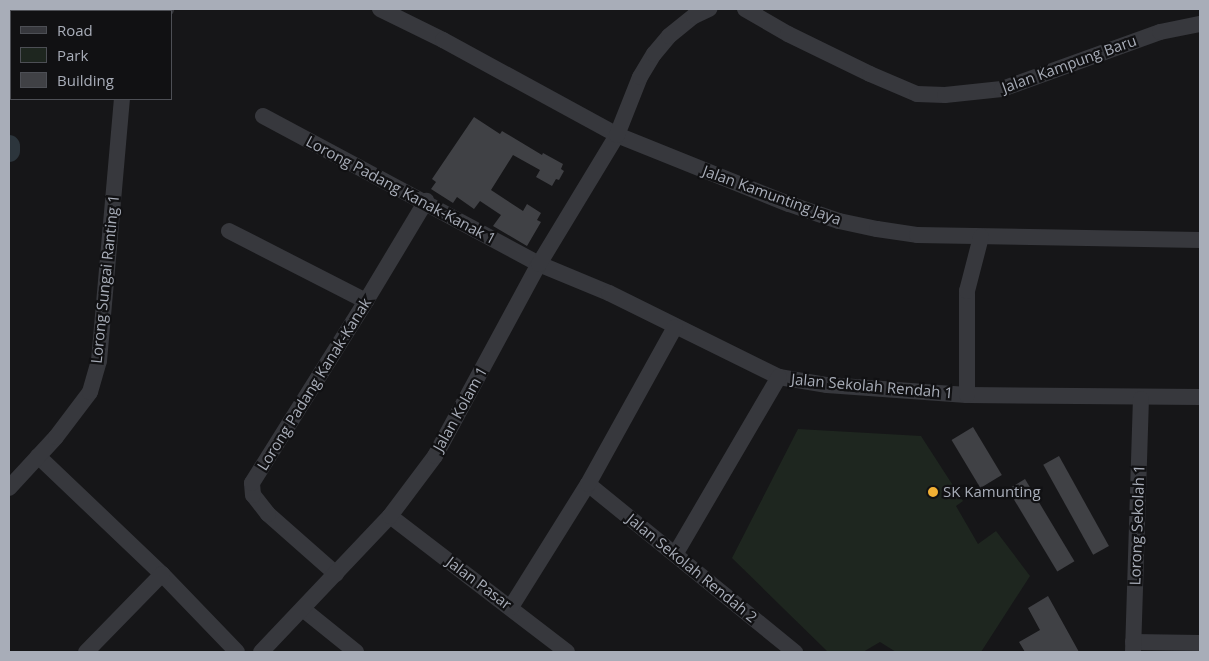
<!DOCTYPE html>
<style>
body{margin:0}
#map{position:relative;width:1209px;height:661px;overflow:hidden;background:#161618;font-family:"Open Sans",sans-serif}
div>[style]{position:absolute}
.green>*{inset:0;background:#1e261f}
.river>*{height:22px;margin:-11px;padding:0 11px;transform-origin:11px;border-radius:11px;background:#2c353c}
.building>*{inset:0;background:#404145;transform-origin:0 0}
.minor>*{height:16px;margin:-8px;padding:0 8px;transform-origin:8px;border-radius:8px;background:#37383d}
.dots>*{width:14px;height:14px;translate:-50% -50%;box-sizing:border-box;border:2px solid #111113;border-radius:50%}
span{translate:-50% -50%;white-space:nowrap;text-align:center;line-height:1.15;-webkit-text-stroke:4.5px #111113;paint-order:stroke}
.street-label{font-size:15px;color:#a8adb8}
.poi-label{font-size:15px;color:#a8adb8}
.left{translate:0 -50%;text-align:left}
.frame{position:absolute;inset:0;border:10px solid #a8adb8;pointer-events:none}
.legend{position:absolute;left:10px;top:10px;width:162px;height:90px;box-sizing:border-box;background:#111113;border:1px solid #4d4f55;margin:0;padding:6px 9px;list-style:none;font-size:15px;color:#a8adb8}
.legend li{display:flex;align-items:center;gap:10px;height:25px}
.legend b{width:25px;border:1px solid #4d4f55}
</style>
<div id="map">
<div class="green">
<div style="clip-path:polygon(798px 429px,921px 436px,963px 501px,956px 506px,978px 544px,996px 531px,1030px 576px,981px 652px,896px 652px,880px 642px,863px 652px,828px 652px,732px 558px)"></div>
</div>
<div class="river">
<div style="left:9px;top:146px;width:5px;rotate:90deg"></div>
</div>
<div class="building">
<div style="clip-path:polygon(474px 117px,500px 134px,502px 131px,542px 155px,543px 153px,563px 164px,561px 169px,564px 171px,559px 180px,556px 179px,552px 186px,536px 177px,540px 170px,513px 155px,491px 190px,523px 211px,527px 204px,541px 213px,537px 220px,541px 222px,527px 246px,493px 226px,501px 215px,480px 201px,474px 209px,457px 197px,453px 203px,431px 189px,436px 182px,432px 179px)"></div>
<div style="left:973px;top:427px;width:56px;height:25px;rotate:59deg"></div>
<div style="left:1059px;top:456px;width:103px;height:18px;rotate:61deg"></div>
<div style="left:1025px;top:479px;width:96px;height:20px;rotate:59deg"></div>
<div style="clip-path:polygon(1048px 596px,1079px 652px,1025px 652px,1019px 642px,1040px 630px,1028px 608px)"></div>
</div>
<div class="minor">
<div style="left:380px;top:9px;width:70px;rotate:26.2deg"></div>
<div style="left:443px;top:40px;width:198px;rotate:28.6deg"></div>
<div style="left:617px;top:135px;width:185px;rotate:21.9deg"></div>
<div style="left:789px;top:204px;width:53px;rotate:18.8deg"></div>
<div style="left:839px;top:221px;width:39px;rotate:12deg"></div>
<div style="left:877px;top:229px;width:40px;rotate:8.5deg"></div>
<div style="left:917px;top:235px;width:283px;rotate:1deg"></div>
<div style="left:745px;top:9px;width:50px;rotate:30.2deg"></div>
<div style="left:788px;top:34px;width:91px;rotate:26deg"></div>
<div style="left:870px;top:74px;width:51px;rotate:23.1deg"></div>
<div style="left:917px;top:94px;width:28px;rotate:2deg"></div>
<div style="left:945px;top:95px;width:57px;rotate:-6deg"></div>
<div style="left:1002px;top:89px;width:168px;rotate:-19.8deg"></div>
<div style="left:1160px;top:32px;width:41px;rotate:-11.3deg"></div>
<div style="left:163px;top:11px;width:4px;rotate:-34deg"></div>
<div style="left:263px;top:116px;width:313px;rotate:28.2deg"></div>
<div style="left:539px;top:264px;width:76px;rotate:22.5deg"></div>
<div style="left:609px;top:293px;width:190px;rotate:26.3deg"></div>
<div style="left:779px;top:377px;width:49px;rotate:9.5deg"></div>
<div style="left:827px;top:385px;width:140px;rotate:4.1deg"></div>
<div style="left:967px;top:395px;width:233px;rotate:0.5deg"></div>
<div style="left:229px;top:231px;width:154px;rotate:27.1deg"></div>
<div style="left:967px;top:395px;width:104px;rotate:-90deg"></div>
<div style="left:967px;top:291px;width:56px;rotate:-75.5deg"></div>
<div style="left:38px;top:456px;width:171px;rotate:43.6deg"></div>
<div style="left:162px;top:574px;width:108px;rotate:46.1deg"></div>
<div style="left:588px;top:484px;width:267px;rotate:39.1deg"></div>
<div style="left:9px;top:488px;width:69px;rotate:-47.3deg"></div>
<div style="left:56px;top:437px;width:56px;rotate:-52.9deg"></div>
<div style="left:90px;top:392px;width:32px;rotate:-74deg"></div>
<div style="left:99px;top:361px;width:263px;rotate:-85deg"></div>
<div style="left:390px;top:516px;width:223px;rotate:37.5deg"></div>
<div style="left:676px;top:553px;width:204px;rotate:-59.7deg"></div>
<div style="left:336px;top:574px;width:91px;rotate:-138.6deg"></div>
<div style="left:268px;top:514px;width:24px;rotate:-128deg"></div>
<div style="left:253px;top:495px;width:12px;rotate:-95deg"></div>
<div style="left:252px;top:483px;width:215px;rotate:-57.9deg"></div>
<div style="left:366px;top:301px;width:117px;rotate:-59deg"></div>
<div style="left:511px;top:607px;width:145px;rotate:-58deg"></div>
<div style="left:588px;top:484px;width:179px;rotate:-61deg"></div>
<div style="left:304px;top:610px;width:67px;rotate:38.9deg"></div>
<div style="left:1133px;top:642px;width:67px;rotate:0.9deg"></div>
<div style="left:86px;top:652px;width:109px;rotate:-45.7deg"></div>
<div style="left:261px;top:652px;width:187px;rotate:-46.5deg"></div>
<div style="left:390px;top:516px;width:75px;rotate:-53.1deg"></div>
<div style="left:435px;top:456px;width:218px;rotate:-61.6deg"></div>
<div style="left:539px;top:264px;width:151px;rotate:-58.8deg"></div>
<div style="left:617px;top:135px;width:62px;rotate:-68.4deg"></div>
<div style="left:640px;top:77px;width:27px;rotate:-59deg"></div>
<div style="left:654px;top:54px;width:23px;rotate:-50deg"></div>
<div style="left:669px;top:36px;width:32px;rotate:-39deg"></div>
<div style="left:694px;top:16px;width:17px;rotate:-25deg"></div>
<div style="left:1133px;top:652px;width:253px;rotate:-88.2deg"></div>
</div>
<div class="dots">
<div style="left:933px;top:492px;background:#f2b134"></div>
</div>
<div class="street-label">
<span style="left:1069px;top:64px;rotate:-20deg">Jalan Kampung Baru</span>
<span style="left:401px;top:190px;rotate:28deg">Lorong Padang Kanak-Kanak 1</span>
<span style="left:772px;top:195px;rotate:20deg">Jalan Kamunting Jaya</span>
<span style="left:105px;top:279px;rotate:-84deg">Lorong Sungai Ranting 1</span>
<span style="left:314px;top:384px;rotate:-58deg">Lorong Padang Kanak-Kanak</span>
<span style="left:872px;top:386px;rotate:5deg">Jalan Sekolah Rendah 1</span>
<span style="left:460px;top:409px;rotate:-61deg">Jalan Kolam 1</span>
<span style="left:1137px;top:525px;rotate:-88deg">Lorong Sekolah 1</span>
<span style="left:692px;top:568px;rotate:39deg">Jalan Sekolah Rendah 2</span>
<span style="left:479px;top:583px;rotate:37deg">Jalan Pasar</span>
</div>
<div class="poi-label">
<span class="left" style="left:943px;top:492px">SK Kamunting</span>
</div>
<div class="frame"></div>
<ul class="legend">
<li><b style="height:6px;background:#37383d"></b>Road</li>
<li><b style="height:14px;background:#1e261f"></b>Park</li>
<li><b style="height:14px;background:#404145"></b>Building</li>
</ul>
</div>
